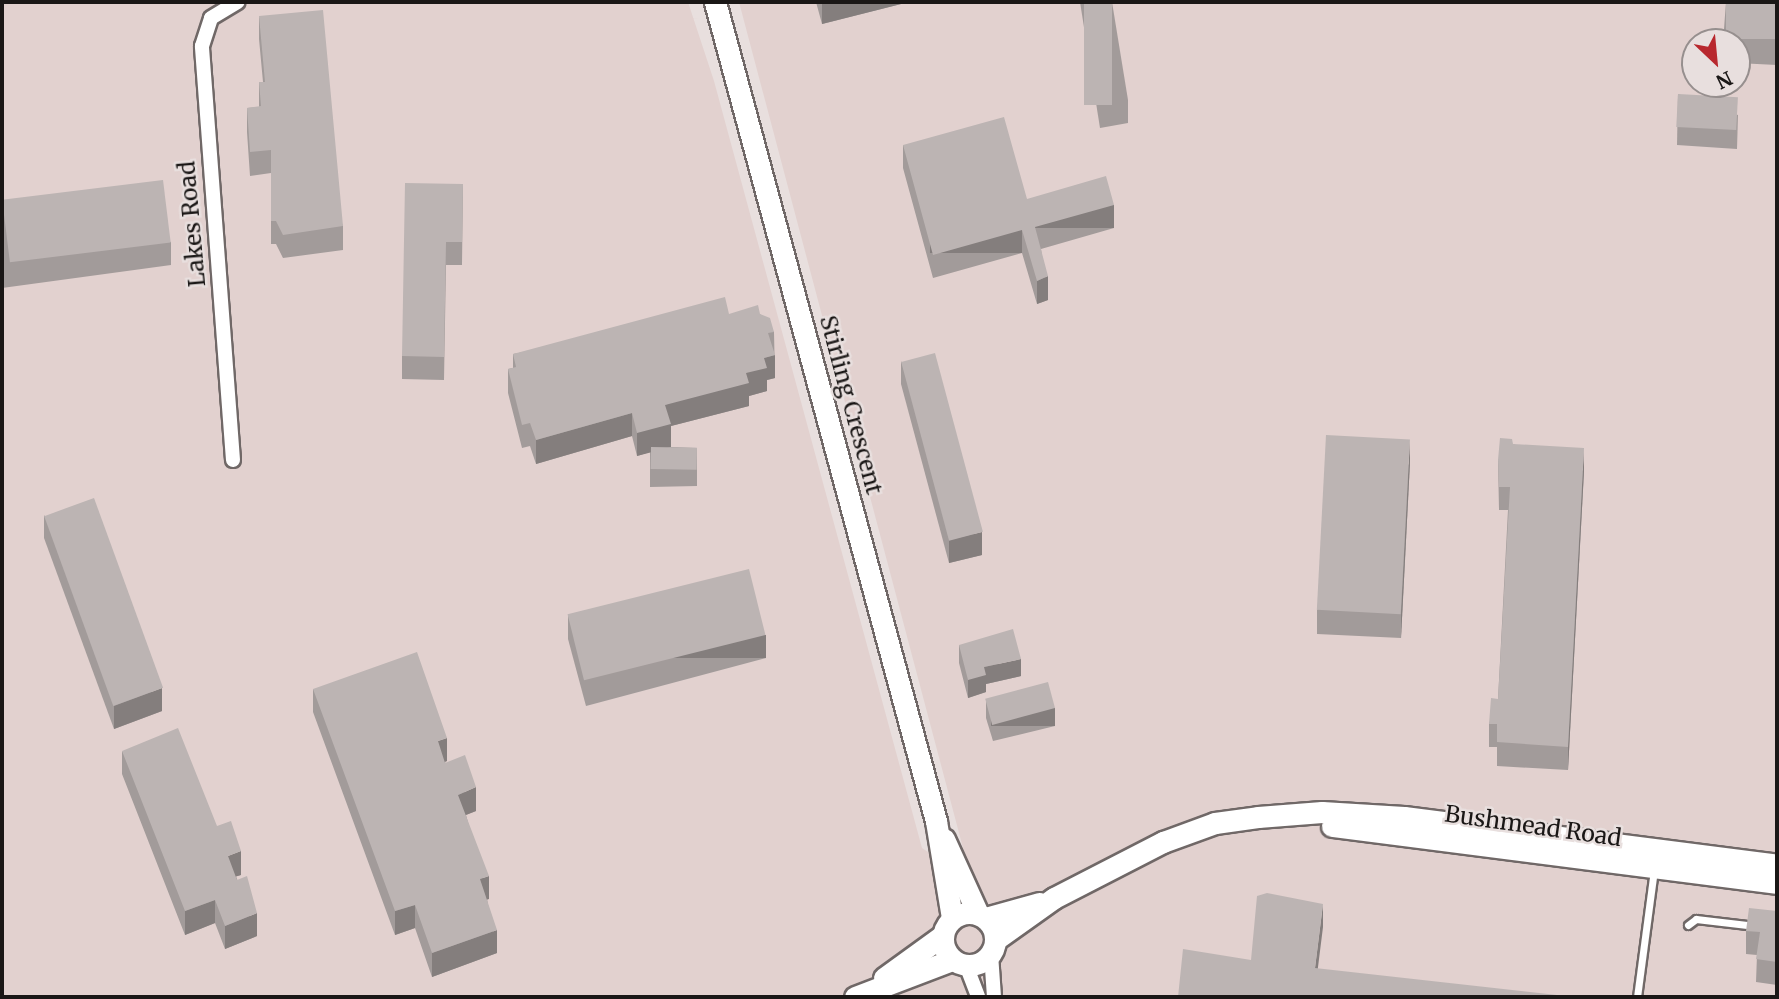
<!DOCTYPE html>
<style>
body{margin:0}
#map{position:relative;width:1779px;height:999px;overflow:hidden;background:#e8dfde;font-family:Merriweather,serif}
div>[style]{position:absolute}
.built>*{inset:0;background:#e2d1cf}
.roads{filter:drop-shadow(2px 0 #706867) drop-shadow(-2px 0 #706867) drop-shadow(0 2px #706867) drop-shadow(0 -2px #706867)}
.lane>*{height:7px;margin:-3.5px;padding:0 3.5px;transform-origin:3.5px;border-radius:3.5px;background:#fff}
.street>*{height:14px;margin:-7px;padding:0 7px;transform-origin:7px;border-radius:7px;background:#fff}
.secondary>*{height:21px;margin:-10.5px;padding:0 10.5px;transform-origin:10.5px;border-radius:10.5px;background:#fff}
.secondary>.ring{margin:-10.5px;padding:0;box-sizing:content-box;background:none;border:21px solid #fff;border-radius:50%}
.wall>*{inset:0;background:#a29b9a}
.shaded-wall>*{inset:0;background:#847e7d;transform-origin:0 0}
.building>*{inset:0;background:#bcb4b3;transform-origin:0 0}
span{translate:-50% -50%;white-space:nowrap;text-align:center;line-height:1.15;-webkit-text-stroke:5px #e8dfde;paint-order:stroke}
.street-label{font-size:23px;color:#1a1716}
.frame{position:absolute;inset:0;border:4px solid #1a1716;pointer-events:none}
.north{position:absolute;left:1681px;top:28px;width:70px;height:70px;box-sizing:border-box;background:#e8dfde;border:2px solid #968f8e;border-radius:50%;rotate:154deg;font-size:19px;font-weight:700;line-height:28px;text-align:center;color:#1a1716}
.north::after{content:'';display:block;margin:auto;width:24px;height:32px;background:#b8282e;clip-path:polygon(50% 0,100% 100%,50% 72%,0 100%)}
</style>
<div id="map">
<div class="built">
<div style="clip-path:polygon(evenodd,2px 2px,688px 2px,714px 81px,922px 848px,972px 882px,739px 2px,1777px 2px,1777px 997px,2px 997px,2px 2px,1695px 42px,1737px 42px,1737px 84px,1695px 84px,1695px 42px)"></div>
</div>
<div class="roads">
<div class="lane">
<div style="left:1688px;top:925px;width:10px;rotate:-37deg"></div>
<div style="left:1696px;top:919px;width:60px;rotate:6.7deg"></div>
<div style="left:1637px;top:997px;width:128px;rotate:-82.4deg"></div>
</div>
<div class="street">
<div style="left:233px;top:460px;width:415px;rotate:-94.3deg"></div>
<div style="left:202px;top:46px;width:29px;rotate:-72deg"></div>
<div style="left:211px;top:18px;width:31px;rotate:-31deg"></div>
<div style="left:991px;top:954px;width:43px;rotate:86deg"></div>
<div style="left:966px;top:965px;width:34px;rotate:69deg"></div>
</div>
<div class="secondary">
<div style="left:715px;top:2px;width:848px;rotate:74.9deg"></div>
<div style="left:936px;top:821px;width:98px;rotate:80.6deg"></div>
<div style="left:1332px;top:826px;width:449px;rotate:7.3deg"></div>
<div style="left:944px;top:839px;width:82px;rotate:65.6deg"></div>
<div class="ring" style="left:943px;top:913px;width:31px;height:31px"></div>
<div style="left:985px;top:918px;width:56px;rotate:-15.5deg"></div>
<div style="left:995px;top:940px;width:72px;rotate:-35.4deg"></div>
<div style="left:1054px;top:898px;width:123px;rotate:-27.2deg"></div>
<div style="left:1163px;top:842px;width:55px;rotate:-20.1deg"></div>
<div style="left:1215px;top:823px;width:43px;rotate:-7.9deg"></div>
<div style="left:1258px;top:817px;width:64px;rotate:-4.5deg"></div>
<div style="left:1322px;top:812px;width:82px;rotate:3.5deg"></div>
<div style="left:1404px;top:817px;width:376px;rotate:7.3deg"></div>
<div style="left:884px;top:978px;width:72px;rotate:-35.9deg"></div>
<div style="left:855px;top:997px;width:104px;rotate:-20.9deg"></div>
</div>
</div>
<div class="wall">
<div style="clip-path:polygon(816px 2px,909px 2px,822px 24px)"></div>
<div style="clip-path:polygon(1080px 2px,1112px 2px,1128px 100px,1128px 123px,1100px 128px)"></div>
<div style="clip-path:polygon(1726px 2px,1777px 2px,1777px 65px,1737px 63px,1737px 42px,1723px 42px)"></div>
<div style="clip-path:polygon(259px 16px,343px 226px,343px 250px,283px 258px,276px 244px,271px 244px,271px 173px,250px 176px,247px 132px,247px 108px,259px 107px,259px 82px,263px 82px,259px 39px)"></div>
<div style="clip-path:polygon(1678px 94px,1738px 115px,1737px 149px,1677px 145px)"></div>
<div style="clip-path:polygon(903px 145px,1027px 199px,1114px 228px,1041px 249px,1048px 300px,1037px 304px,1022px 253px,933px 278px,903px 168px)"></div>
<div style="clip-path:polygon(463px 184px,462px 265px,446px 265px,444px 380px,402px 379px,402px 356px)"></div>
<div style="clip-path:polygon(2px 201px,171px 242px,171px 265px,2px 288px)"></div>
<div style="clip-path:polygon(729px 314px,760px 314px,774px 332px,775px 378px,767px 380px,767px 391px,749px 396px,749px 406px,671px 426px,671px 447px,697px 448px,697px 486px,650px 487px,650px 452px,637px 456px,632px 436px,536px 464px,530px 446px,522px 448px,508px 393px,508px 369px,513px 368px,513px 354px)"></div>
<div style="clip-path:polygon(901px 361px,982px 555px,949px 563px,901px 384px)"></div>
<div style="clip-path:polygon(1513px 444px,1584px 471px,1568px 770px,1497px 766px,1497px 747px,1489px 747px,1489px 724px,1498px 699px,1508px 510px,1499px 510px,1498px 460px)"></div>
<div style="clip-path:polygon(1410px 462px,1401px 638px,1317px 634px,1317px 610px)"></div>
<div style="clip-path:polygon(44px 515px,162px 711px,114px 729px,44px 538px)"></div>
<div style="clip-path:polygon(568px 615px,766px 658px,586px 706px,568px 639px)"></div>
<div style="clip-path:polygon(959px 645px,1021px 676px,986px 684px,986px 692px,968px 698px,959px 663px)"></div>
<div style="clip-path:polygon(313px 689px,447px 761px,445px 762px,476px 811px,466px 815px,489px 899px,487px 899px,497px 953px,432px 977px,415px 928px,395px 935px,313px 712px)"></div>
<div style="clip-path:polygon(986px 700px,1055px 726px,993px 741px,986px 718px)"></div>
<div style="clip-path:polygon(122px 751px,241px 875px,236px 876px,257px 936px,225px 949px,215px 923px,185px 935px,122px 774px)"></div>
<div style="clip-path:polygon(1777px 911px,1777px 985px,1756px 982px,1757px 955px,1746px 954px,1746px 931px)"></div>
</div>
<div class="shaded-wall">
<div style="clip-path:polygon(822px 2px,909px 2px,822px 24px)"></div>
<div style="left:1114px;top:205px;width:23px;height:82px;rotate:90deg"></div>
<div style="left:1022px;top:230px;width:23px;height:92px;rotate:90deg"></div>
<div style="clip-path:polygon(1048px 276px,1048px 300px,1037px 304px,1037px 281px)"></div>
<div style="clip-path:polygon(775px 355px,775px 378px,767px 380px,767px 391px,749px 396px,749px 406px,671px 426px,671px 447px,637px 456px,637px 433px,665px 405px,746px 373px,764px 358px)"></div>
<div style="clip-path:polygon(632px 413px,632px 436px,536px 464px,536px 440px)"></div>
<div style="clip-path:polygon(1410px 439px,1410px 462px,1401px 638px,1401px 615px)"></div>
<div style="clip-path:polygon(1584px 448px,1584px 471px,1568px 770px,1568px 747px)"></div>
<div style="clip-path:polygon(982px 532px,982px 555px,949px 563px,949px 540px)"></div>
<div style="left:766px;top:635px;width:23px;height:186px;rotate:90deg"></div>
<div style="clip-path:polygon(1021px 659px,1021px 676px,986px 684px,986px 692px,968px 698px,968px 680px,984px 667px)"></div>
<div style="clip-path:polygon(162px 688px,162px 711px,114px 729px,114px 706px)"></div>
<div style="left:1055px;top:708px;width:18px;height:64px;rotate:90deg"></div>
<div style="clip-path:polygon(447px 738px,447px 761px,438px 764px,438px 741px)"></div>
<div style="clip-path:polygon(476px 787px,476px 811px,458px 818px,458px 795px)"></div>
<div style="clip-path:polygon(241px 851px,241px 875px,228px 879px,228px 856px)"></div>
<div style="clip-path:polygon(489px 876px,489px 899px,480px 902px,480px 879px)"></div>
<div style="clip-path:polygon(215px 900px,215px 923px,185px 935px,185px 911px)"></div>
<div style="clip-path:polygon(1323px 904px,1323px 927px,1315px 991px,1315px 968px)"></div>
<div style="clip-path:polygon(415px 905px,415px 928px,395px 935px,395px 911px)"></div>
<div style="clip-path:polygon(257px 913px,257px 936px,225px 949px,225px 926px)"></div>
<div style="clip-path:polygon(497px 930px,497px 953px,432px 977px,432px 953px)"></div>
</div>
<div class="building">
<div style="left:1084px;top:2px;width:28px;height:103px"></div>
<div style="left:1726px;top:2px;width:51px;height:37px"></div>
<div style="clip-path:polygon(323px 10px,343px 226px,283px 235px,276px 221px,271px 221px,271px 150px,250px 152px,247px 108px,261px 106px,259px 82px,265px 82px,259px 16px)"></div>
<div style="left:1678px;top:94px;width:60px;height:33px;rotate:3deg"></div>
<div style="clip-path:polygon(1004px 117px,1027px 199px,1106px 176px,1114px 205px,1035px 227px,1048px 276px,1037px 281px,1022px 230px,933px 255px,903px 145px)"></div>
<div style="left:163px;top:180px;width:63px;height:162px;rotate:83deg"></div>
<div style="clip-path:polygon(405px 183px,463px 184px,462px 242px,446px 242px,444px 357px,402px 356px)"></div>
<div style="clip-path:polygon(725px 297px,729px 314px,758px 305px,760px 314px,770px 318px,774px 332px,768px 333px,775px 355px,764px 358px,767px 368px,746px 373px,749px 383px,665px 405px,671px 424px,637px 433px,632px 413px,536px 440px,530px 423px,522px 425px,508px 369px,516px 367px,513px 354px)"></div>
<div style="left:935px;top:353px;width:185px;height:35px;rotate:75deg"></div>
<div style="left:1326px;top:435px;width:84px;height:175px;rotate:3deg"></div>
<div style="clip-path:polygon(1500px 438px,1512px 439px,1513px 444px,1584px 448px,1568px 747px,1497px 742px,1497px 724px,1489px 724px,1491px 698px,1498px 699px,1510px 487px,1499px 487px,1498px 460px)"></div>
<div style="left:651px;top:447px;width:46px;height:22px;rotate:1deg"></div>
<div style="left:94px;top:498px;width:202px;height:53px;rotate:70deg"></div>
<div style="left:749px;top:569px;width:68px;height:187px;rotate:76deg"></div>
<div style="clip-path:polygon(1013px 629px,1021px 659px,984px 667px,986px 675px,968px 680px,959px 645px)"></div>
<div style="clip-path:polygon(417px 652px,447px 738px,438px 741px,445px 763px,465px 755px,476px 787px,458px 795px,489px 876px,480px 879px,497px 930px,432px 953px,415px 905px,395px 911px,313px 689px)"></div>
<div style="left:1048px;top:682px;width:27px;height:65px;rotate:75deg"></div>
<div style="clip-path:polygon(178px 728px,217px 826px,231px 821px,241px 851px,228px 856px,237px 880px,247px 876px,257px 913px,225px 926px,215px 900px,185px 911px,122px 751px)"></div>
<div style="clip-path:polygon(1267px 893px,1323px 904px,1315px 968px,1557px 995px,1556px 997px,1178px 997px,1183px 949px,1251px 960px,1257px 896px)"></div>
<div style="clip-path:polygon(1749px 908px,1777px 911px,1777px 962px,1756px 959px,1760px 932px,1746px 931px)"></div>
</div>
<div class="street-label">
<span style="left:192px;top:224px;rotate:-95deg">Lakes Road</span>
<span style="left:851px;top:405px;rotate:75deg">Stirling Crescent</span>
<span style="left:1533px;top:826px;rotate:8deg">Bushmead Road</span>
</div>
<div class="frame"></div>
<div class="north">N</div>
</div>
